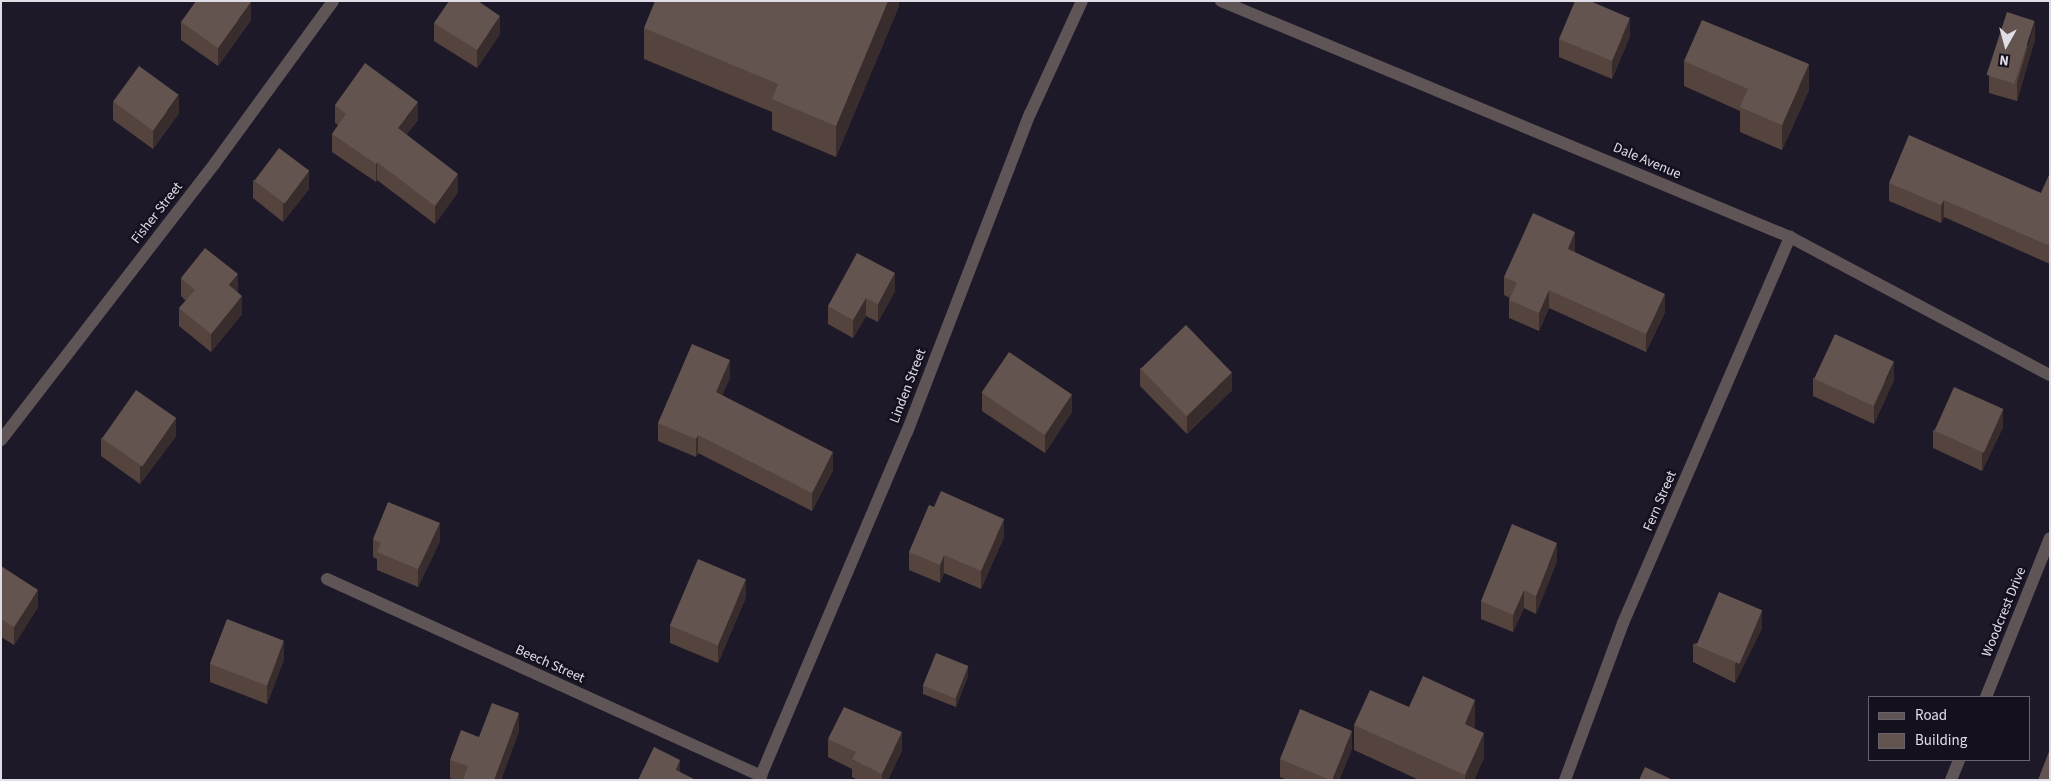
<!DOCTYPE html>
<style>
body{margin:0}
#map{position:relative;width:2051px;height:781px;overflow:hidden;background:#1e1928;font-family:"Source Sans 3",sans-serif}
div>[style]{position:absolute}
.street>*{height:12px;margin:-6px;padding:0 6px;transform-origin:6px;border-radius:6px;background:#5f5556}
.wall>*{inset:0;background:#54443d}
.shaded-wall>*{inset:0;background:#382c2d}
.building>*{inset:0;background:#64544f;transform-origin:0 0}
span{translate:-50% -50%;white-space:nowrap;text-align:center;line-height:1.15;-webkit-text-stroke:5px #15101e;paint-order:stroke}
.street-label{font-size:14px;color:#e0dde7}
.frame{position:absolute;inset:0;border:2px solid #e0dde7;pointer-events:none}
.legend{position:absolute;left:1868px;top:696px;width:162px;height:65px;box-sizing:border-box;background:#15101e;border:1px solid #66626e;margin:0;padding:6px 9px;list-style:none;font-size:15px;color:#e0dde7}
.legend li{display:flex;align-items:center;gap:10px;height:25px}
.legend b{width:25px;border:1px solid #66626e}
.north{position:absolute;left:1981px;top:20px;width:50px;height:50px;-webkit-text-stroke:4px #15101e;paint-order:stroke;rotate:187deg;font-size:14px;font-weight:700;line-height:20px;text-align:center;color:#e0dde7}
.north::after{content:'';display:block;margin:auto;width:18px;height:22px;background:#e0dde7;clip-path:polygon(50% 0,100% 100%,50% 72%,0 100%)}
</style>
<div id="map">
<div class="street">
<div style="left:1221px;top:1px;width:616px;rotate:22.53deg"></div>
<div style="left:1790px;top:237px;width:294px;rotate:28deg"></div>
<div style="left:1px;top:440px;width:350px;rotate:-52.3deg"></div>
<div style="left:215px;top:163px;width:200px;rotate:-53.9deg"></div>
<div style="left:327px;top:579px;width:477px;rotate:24.4deg"></div>
<div style="left:1986px;top:697px;width:171px;rotate:-68.1deg"></div>
<div style="left:759px;top:780px;width:378px;rotate:-67deg"></div>
<div style="left:907px;top:432px;width:341px;rotate:-68.9deg"></div>
<div style="left:1030px;top:114px;width:124px;rotate:-65.3deg"></div>
<div style="left:1565px;top:780px;width:167px;rotate:-69.7deg"></div>
<div style="left:1623px;top:623px;width:421px;rotate:-66.6deg"></div>
<div style="left:1951px;top:780px;width:22px;rotate:-68deg"></div>
</div>
<div class="wall">
<div style="clip-path:polygon(899px 1px,899px 6px,836px 157px,772px 130px,772px 112px,644px 59px,644px 28px)"></div>
<div style="clip-path:polygon(251px 20px,218px 66px,181px 40px,181px 22px)"></div>
<div style="clip-path:polygon(434px 23px,500px 34px,477px 68px,434px 41px)"></div>
<div style="clip-path:polygon(1630px 36px,1612px 79px,1559px 57px,1559px 39px)"></div>
<div style="clip-path:polygon(2035px 39px,2017px 101px,1989px 93px,1989px 75px)"></div>
<div style="clip-path:polygon(1684px 61px,1809px 90px,1782px 150px,1740px 132px,1740px 111px,1684px 86px)"></div>
<div style="clip-path:polygon(113px 102px,179px 113px,153px 149px,113px 120px)"></div>
<div style="clip-path:polygon(335px 105px,418px 120px,406px 135px,458px 192px,435px 224px,377px 180px,376px 182px,332px 152px,332px 134px,338px 125px,335px 123px)"></div>
<div style="clip-path:polygon(2050px 173px,2050px 264px,1944px 217px,1941px 223px,1889px 201px,1889px 183px,2041px 193px)"></div>
<div style="clip-path:polygon(253px 180px,309px 189px,283px 222px,253px 198px)"></div>
<div style="clip-path:polygon(1575px 250px,1575px 252px,1665px 312px,1646px 352px,1549px 308px,1539px 331px,1509px 318px,1509px 300px,1510px 298px,1504px 295px,1504px 277px)"></div>
<div style="clip-path:polygon(181px 278px,238px 292px,242px 314px,211px 352px,179px 326px,179px 308px,186px 301px,181px 296px)"></div>
<div style="clip-path:polygon(895px 291px,878px 322px,866px 316px,853px 338px,828px 324px,828px 306px)"></div>
<div style="clip-path:polygon(1140px 368px,1232px 390px,1187px 434px,1140px 386px)"></div>
<div style="clip-path:polygon(730px 378px,722px 395px,833px 470px,812px 511px,698px 453px,696px 457px,658px 441px,658px 423px)"></div>
<div style="clip-path:polygon(1813px 378px,1894px 380px,1874px 424px,1813px 396px)"></div>
<div style="clip-path:polygon(982px 393px,1072px 412px,1045px 453px,982px 411px)"></div>
<div style="clip-path:polygon(2003px 427px,1982px 471px,1933px 448px,1933px 430px)"></div>
<div style="clip-path:polygon(176px 436px,140px 484px,101px 456px,101px 438px)"></div>
<div style="clip-path:polygon(1004px 537px,981px 589px,944px 573px,940px 583px,909px 570px,909px 552px)"></div>
<div style="clip-path:polygon(373px 539px,440px 541px,418px 587px,377px 570px,377px 559px,373px 557px)"></div>
<div style="clip-path:polygon(1557px 561px,1536px 614px,1524px 608px,1513px 632px,1481px 619px,1481px 601px)"></div>
<div style="clip-path:polygon(1px 566px,38px 607px,14px 645px,1px 637px)"></div>
<div style="clip-path:polygon(746px 597px,718px 663px,670px 643px,670px 625px)"></div>
<div style="clip-path:polygon(1762px 628px,1735px 683px,1693px 662px,1693px 644px)"></div>
<div style="clip-path:polygon(284px 659px,267px 704px,210px 682px,210px 664px)"></div>
<div style="clip-path:polygon(968px 676px,956px 707px,923px 694px,923px 685px)"></div>
<div style="clip-path:polygon(1409px 707px,1475px 725px,1474px 728px,1484px 758px,1474px 780px,1419px 780px,1354px 750px,1354px 725px)"></div>
<div style="clip-path:polygon(519px 731px,501px 780px,455px 780px,450px 778px,450px 760px,479px 737px)"></div>
<div style="clip-path:polygon(828px 739px,902px 750px,888px 780px,858px 780px,852px 777px,852px 769px,828px 757px)"></div>
<div style="clip-path:polygon(1352px 749px,1339px 780px,1287px 780px,1280px 777px,1280px 759px)"></div>
</div>
<div class="shaded-wall">
<div style="clip-path:polygon(888px 1px,899px 1px,899px 6px,836px 157px,836px 126px)"></div>
<div style="clip-path:polygon(251px 2px,251px 20px,218px 66px,218px 48px)"></div>
<div style="clip-path:polygon(500px 16px,500px 34px,477px 68px,477px 50px)"></div>
<div style="clip-path:polygon(1630px 18px,1630px 36px,1612px 79px,1612px 61px)"></div>
<div style="clip-path:polygon(2035px 21px,2035px 39px,2017px 101px,2017px 83px)"></div>
<div style="clip-path:polygon(1809px 64px,1809px 90px,1782px 150px,1782px 125px)"></div>
<div style="clip-path:polygon(179px 95px,179px 113px,153px 149px,153px 131px)"></div>
<div style="clip-path:polygon(418px 102px,418px 120px,398px 146px,398px 128px)"></div>
<div style="clip-path:polygon(377px 162px,377px 180px,376px 182px,376px 164px)"></div>
<div style="clip-path:polygon(309px 171px,309px 189px,283px 222px,283px 204px)"></div>
<div style="clip-path:polygon(458px 174px,458px 192px,435px 224px,435px 206px)"></div>
<div style="clip-path:polygon(1944px 200px,1944px 217px,1941px 223px,1941px 205px)"></div>
<div style="clip-path:polygon(1575px 232px,1575px 250px,1568px 266px,1568px 249px)"></div>
<div style="clip-path:polygon(895px 273px,895px 291px,878px 322px,878px 304px)"></div>
<div style="clip-path:polygon(238px 274px,238px 292px,229px 303px,229px 285px)"></div>
<div style="clip-path:polygon(1549px 290px,1549px 308px,1539px 331px,1539px 313px)"></div>
<div style="clip-path:polygon(1665px 294px,1665px 312px,1646px 352px,1646px 334px)"></div>
<div style="clip-path:polygon(242px 296px,242px 314px,211px 352px,211px 334px)"></div>
<div style="clip-path:polygon(866px 298px,866px 316px,853px 338px,853px 320px)"></div>
<div style="clip-path:polygon(730px 360px,730px 378px,716px 410px,716px 392px)"></div>
<div style="clip-path:polygon(1894px 362px,1894px 380px,1874px 424px,1874px 406px)"></div>
<div style="clip-path:polygon(1232px 372px,1232px 390px,1187px 434px,1187px 416px)"></div>
<div style="clip-path:polygon(1072px 394px,1072px 412px,1045px 453px,1045px 435px)"></div>
<div style="clip-path:polygon(2003px 409px,2003px 427px,1982px 471px,1982px 453px)"></div>
<div style="clip-path:polygon(176px 418px,176px 436px,140px 484px,140px 467px)"></div>
<div style="clip-path:polygon(698px 435px,698px 453px,696px 457px,696px 439px)"></div>
<div style="clip-path:polygon(833px 452px,833px 470px,812px 511px,812px 493px)"></div>
<div style="clip-path:polygon(1004px 519px,1004px 537px,981px 589px,981px 571px)"></div>
<div style="clip-path:polygon(440px 523px,440px 541px,418px 587px,418px 569px)"></div>
<div style="clip-path:polygon(1557px 543px,1557px 561px,1536px 614px,1536px 596px)"></div>
<div style="clip-path:polygon(944px 555px,944px 573px,940px 583px,940px 565px)"></div>
<div style="clip-path:polygon(746px 579px,746px 597px,718px 663px,718px 645px)"></div>
<div style="clip-path:polygon(38px 590px,38px 607px,14px 645px,14px 627px)"></div>
<div style="clip-path:polygon(1524px 590px,1524px 608px,1513px 632px,1513px 615px)"></div>
<div style="clip-path:polygon(1762px 610px,1762px 628px,1735px 683px,1735px 665px)"></div>
<div style="clip-path:polygon(284px 641px,284px 659px,267px 704px,267px 686px)"></div>
<div style="clip-path:polygon(968px 666px,968px 676px,956px 707px,956px 697px)"></div>
<div style="clip-path:polygon(1475px 700px,1475px 725px,1465px 749px,1465px 724px)"></div>
<div style="clip-path:polygon(519px 713px,519px 731px,501px 780px,494px 780px)"></div>
<div style="clip-path:polygon(1352px 731px,1352px 749px,1339px 780px,1332px 780px)"></div>
<div style="clip-path:polygon(902px 732px,902px 750px,888px 780px,882px 780px,882px 774px)"></div>
<div style="clip-path:polygon(1484px 733px,1484px 758px,1474px 780px,1465px 780px,1465px 775px)"></div>
<div style="clip-path:polygon(680px 760px,680px 778px,676px 770px)"></div>
</div>
<div class="building">
<div style="clip-path:polygon(196px 1px,250px 1px,251px 2px,218px 48px,181px 22px)"></div>
<div style="clip-path:polygon(449px 1px,478px 1px,500px 16px,477px 50px,434px 23px)"></div>
<div style="clip-path:polygon(655px 1px,888px 1px,836px 126px,772px 99px,778px 84px,644px 28px)"></div>
<div style="clip-path:polygon(1575px 1px,1590px 1px,1630px 18px,1612px 61px,1559px 39px)"></div>
<div style="left:2007px;top:12px;width:29px;height:66px;rotate:18deg"></div>
<div style="clip-path:polygon(1702px 20px,1809px 64px,1782px 125px,1740px 107px,1748px 89px,1684px 61px)"></div>
<div style="clip-path:polygon(365px 63px,418px 102px,398px 128px,458px 174px,435px 206px,377px 162px,376px 164px,332px 134px,346px 114px,335px 105px)"></div>
<div style="left:139px;top:66px;width:49px;height:44px;rotate:36deg"></div>
<div style="clip-path:polygon(1909px 135px,2041px 193px,2050px 173px,2050px 246px,1944px 200px,1941px 205px,1889px 183px)"></div>
<div style="left:279px;top:148px;width:38px;height:41px;rotate:37deg"></div>
<div style="clip-path:polygon(1533px 213px,1575px 232px,1568px 249px,1665px 294px,1646px 334px,1549px 290px,1539px 313px,1509px 300px,1517px 283px,1504px 277px)"></div>
<div style="clip-path:polygon(205px 248px,238px 274px,229px 285px,242px 296px,211px 334px,179px 308px,195px 290px,181px 278px)"></div>
<div style="clip-path:polygon(857px 253px,895px 273px,878px 304px,866px 298px,853px 320px,828px 306px)"></div>
<div style="left:1186px;top:325px;width:66px;height:63px;rotate:46deg"></div>
<div style="left:1835px;top:334px;width:65px;height:49px;rotate:25deg"></div>
<div style="clip-path:polygon(692px 344px,730px 360px,716px 392px,833px 452px,812px 493px,698px 435px,696px 439px,658px 423px)"></div>
<div style="left:1009px;top:352px;width:76px;height:49px;rotate:34deg"></div>
<div style="left:1954px;top:387px;width:54px;height:48px;rotate:24deg"></div>
<div style="left:136px;top:390px;width:49px;height:59px;rotate:35deg"></div>
<div style="clip-path:polygon(941px 491px,1004px 519px,981px 571px,944px 555px,940px 565px,909px 552px,929px 505px,934px 507px)"></div>
<div style="clip-path:polygon(388px 502px,440px 523px,418px 569px,377px 552px,381px 543px,373px 539px)"></div>
<div style="clip-path:polygon(1512px 524px,1557px 543px,1536px 596px,1524px 590px,1513px 615px,1481px 601px)"></div>
<div style="left:698px;top:559px;width:52px;height:72px;rotate:23deg"></div>
<div style="clip-path:polygon(1px 566px,38px 590px,14px 627px,1px 619px)"></div>
<div style="left:1719px;top:592px;width:47px;height:58px;rotate:23deg"></div>
<div style="left:227px;top:619px;width:61px;height:48px;rotate:21deg"></div>
<div style="left:936px;top:653px;width:35px;height:35px;rotate:22deg"></div>
<div style="clip-path:polygon(1423px 676px,1475px 700px,1465px 724px,1484px 733px,1465px 775px,1354px 725px,1370px 690px,1409px 707px)"></div>
<div style="clip-path:polygon(492px 703px,519px 713px,494px 780px,463px 780px,468px 766px,450px 760px,461px 730px,479px 737px)"></div>
<div style="clip-path:polygon(844px 707px,902px 732px,882px 774px,852px 759px,856px 752px,828px 739px)"></div>
<div style="clip-path:polygon(1300px 709px,1352px 731px,1332px 780px,1330px 780px,1280px 759px)"></div>
<div style="clip-path:polygon(654px 747px,680px 760px,676px 770px,696px 780px,638px 780px)"></div>
<div style="clip-path:polygon(2050px 749px,2050px 780px,2038px 780px)"></div>
<div style="clip-path:polygon(1645px 767px,1673px 780px,1639px 780px)"></div>
</div>
<div class="street-label">
<span style="left:1647px;top:161px;rotate:23deg">Dale Avenue</span>
<span style="left:157px;top:213px;rotate:-52deg">Fisher Street</span>
<span style="left:908px;top:386px;rotate:-69deg">Linden Street</span>
<span style="left:1660px;top:501px;rotate:-67deg">Fern Street</span>
<span style="left:2004px;top:612px;rotate:-68deg">Woodcrest Drive</span>
<span style="left:550px;top:664px;rotate:24deg">Beech Street</span>
</div>
<div class="frame"></div>
<ul class="legend">
<li><b style="height:6px;background:#5f5556"></b>Road</li>
<li><b style="height:14px;background:#64544f"></b>Building</li>
</ul>
<div class="north">N</div>
</div>
